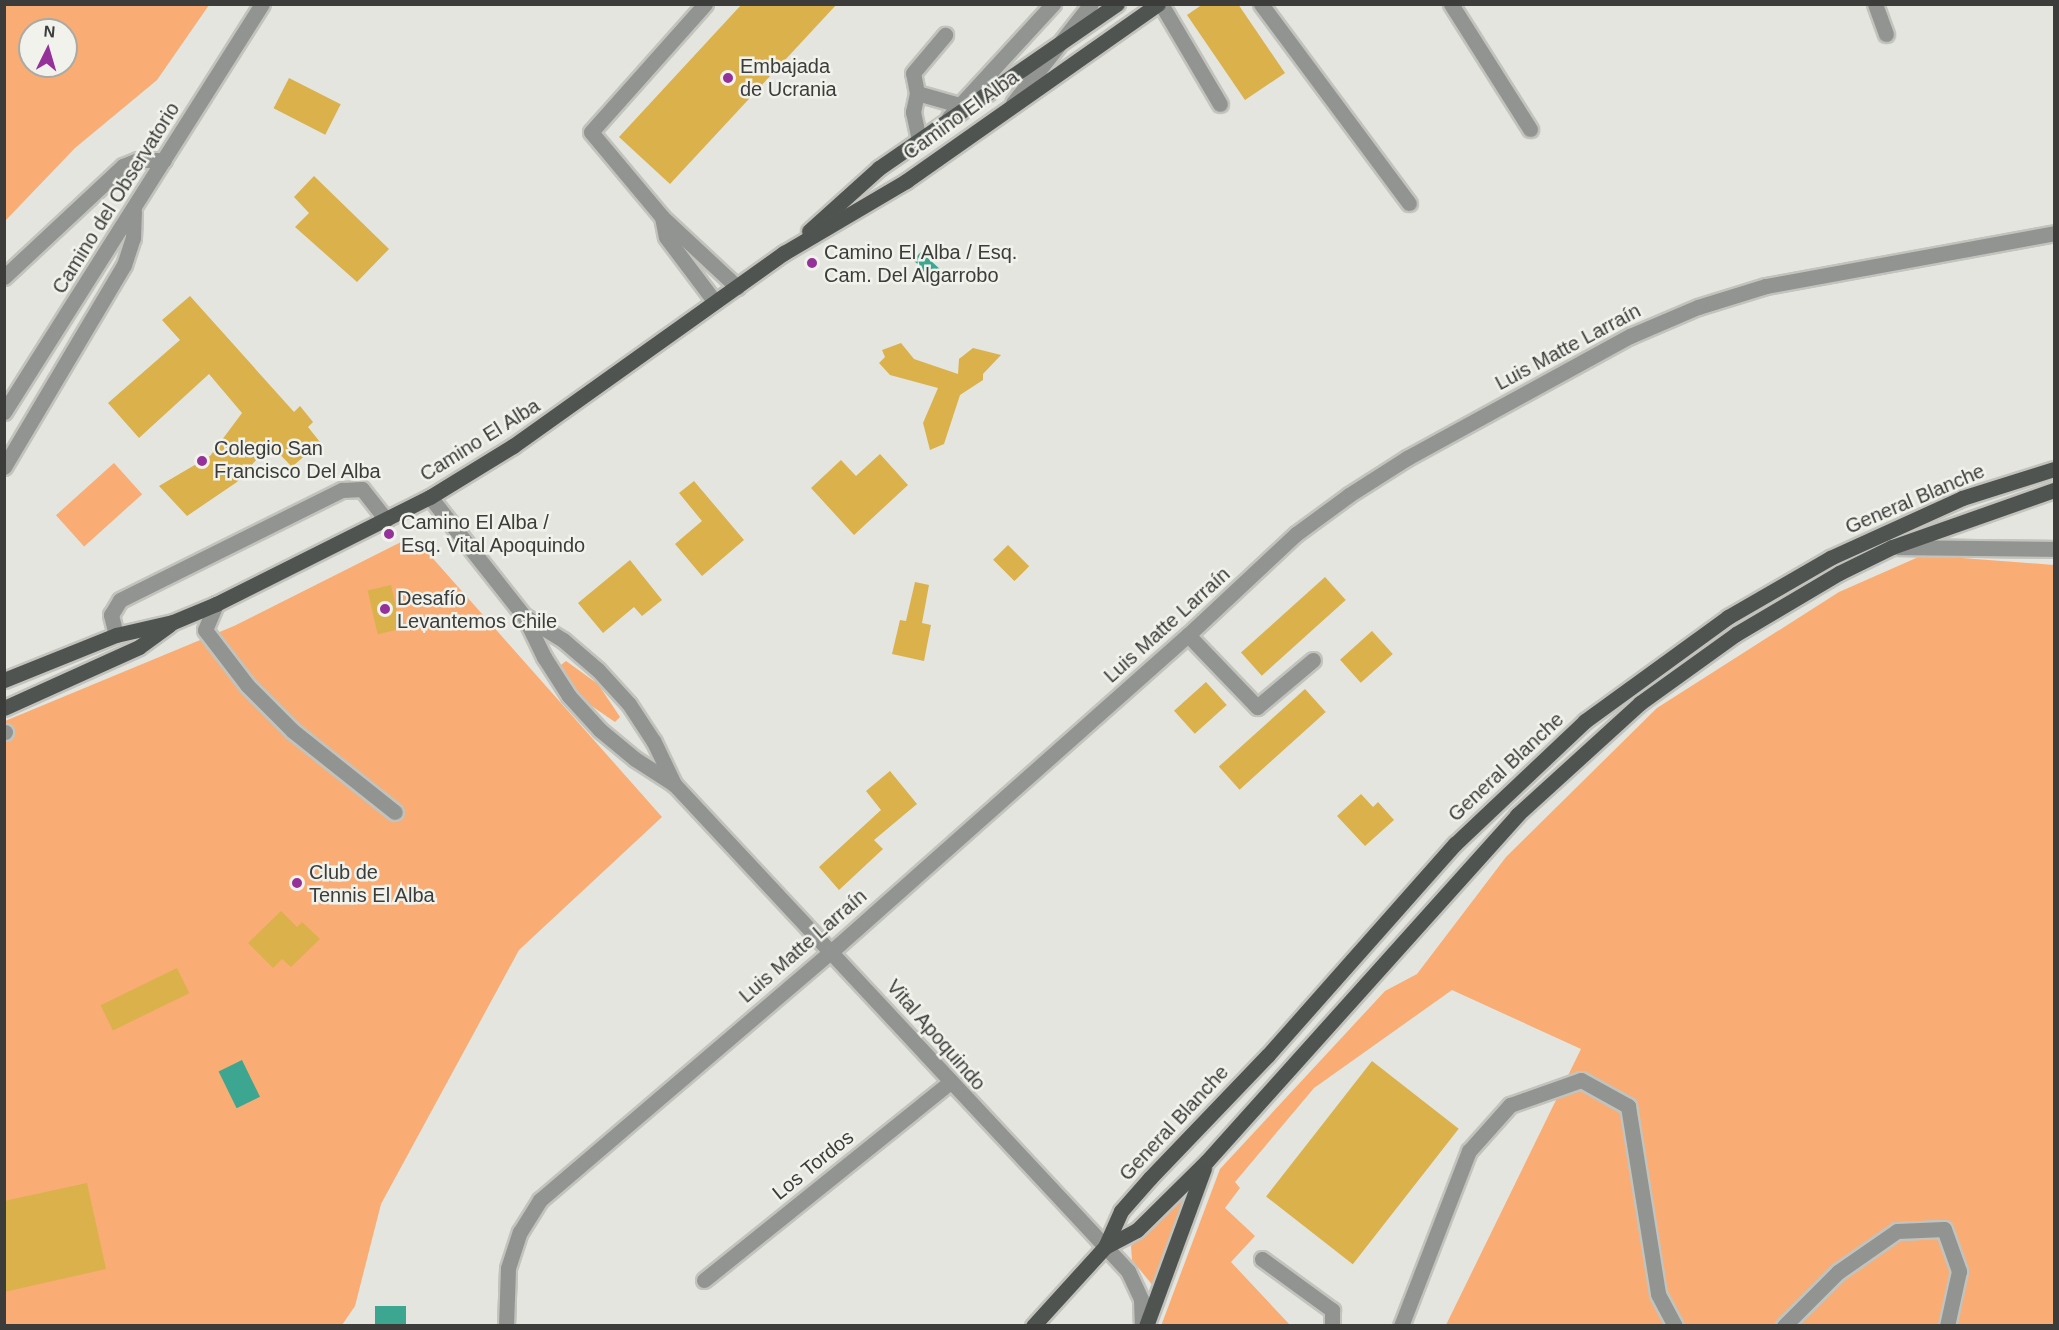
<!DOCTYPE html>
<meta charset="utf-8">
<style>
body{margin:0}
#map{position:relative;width:2059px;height:1330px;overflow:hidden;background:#e3e5de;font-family:Arial,sans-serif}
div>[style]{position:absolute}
.green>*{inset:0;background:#f9ac74;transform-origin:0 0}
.water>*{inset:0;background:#3ca690;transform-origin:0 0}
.building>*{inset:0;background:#dbb14c;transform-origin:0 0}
.roads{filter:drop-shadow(2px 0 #c2c3bd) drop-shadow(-2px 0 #c2c3bd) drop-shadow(0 2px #c2c3bd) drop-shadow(0 -2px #c2c3bd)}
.minor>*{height:15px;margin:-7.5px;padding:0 7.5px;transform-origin:7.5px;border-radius:7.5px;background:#929492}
.major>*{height:15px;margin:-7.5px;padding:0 7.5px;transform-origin:7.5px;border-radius:7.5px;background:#505451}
.dots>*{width:16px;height:16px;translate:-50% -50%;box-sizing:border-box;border:3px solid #f1f2ec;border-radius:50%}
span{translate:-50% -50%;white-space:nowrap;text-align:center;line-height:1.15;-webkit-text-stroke:5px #f1f2ec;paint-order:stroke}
.poi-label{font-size:20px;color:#3c3d3a}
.left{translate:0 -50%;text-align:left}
.street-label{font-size:20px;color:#3c3d3a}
.frame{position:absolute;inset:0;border:6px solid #3c3d3a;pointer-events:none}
.north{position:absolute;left:18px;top:18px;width:60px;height:60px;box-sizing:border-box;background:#f1f2ec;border:2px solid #a9aaa5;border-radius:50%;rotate:5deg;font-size:16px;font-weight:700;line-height:24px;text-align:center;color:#3c3d3a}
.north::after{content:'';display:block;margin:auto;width:21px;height:27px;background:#953299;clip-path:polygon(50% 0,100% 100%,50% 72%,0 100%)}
</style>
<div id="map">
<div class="green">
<div style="clip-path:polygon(evenodd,5px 4px,209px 5px,157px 80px,75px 148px,5px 221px,5px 4px,30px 30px,66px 30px,66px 66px,30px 66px,30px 30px)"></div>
<div style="left:114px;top:463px;width:42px;height:78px;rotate:48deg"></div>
<div style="clip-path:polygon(413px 536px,662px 817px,519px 950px,381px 1204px,355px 1306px,342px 1325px,5px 1325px,5px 721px,234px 626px)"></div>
<div style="clip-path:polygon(1923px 555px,2054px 565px,2054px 1325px,1446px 1325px,1581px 1049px,1452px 990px,1314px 1088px,1235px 1182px,1240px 1188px,1225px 1208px,1255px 1236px,1231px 1262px,1290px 1325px,1161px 1326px,1220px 1169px,1385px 991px,1417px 974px,1506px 857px,1657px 708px,1839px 592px)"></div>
<div style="clip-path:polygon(566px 661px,598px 684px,620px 717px,615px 722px,580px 698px,561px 665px)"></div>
<div style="clip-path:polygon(1191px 1187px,1154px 1287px,1132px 1260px,1131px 1246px)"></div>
</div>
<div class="water">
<div style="clip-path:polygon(921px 252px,941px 270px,927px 284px,917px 274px,922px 268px,913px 260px)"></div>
<div style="left:242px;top:1060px;width:41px;height:26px;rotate:64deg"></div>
<div style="left:406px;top:1306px;width:19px;height:31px;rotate:90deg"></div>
</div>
<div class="building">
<div style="clip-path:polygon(742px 4px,837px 4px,670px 184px,619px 137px)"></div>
<div style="clip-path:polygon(1203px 4px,1238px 4px,1285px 73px,1245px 100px,1187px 15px)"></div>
<div style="left:289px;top:78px;width:58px;height:34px;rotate:27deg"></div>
<div style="clip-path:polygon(314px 176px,389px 249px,357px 282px,295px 227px,309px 213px,294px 197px)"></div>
<div style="clip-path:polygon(190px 296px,294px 412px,300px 406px,313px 422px,308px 427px,320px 442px,292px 467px,270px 444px,237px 482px,187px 516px,159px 486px,210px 456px,242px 413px,209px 374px,139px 438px,108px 403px,180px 340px,162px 320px)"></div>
<div style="clip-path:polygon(901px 343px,914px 359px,958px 374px,959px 359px,973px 348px,1001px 355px,983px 374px,983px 380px,960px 395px,944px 444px,930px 450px,923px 423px,938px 388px,890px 375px,879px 363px,885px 357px,882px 350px)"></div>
<div style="clip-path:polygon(880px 454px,908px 485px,854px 535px,811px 488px,841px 460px,856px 476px)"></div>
<div style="clip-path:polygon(694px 481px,744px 540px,702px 576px,675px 544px,702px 521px,679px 493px)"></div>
<div style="left:1008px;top:545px;width:30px;height:21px;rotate:45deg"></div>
<div style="clip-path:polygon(630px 560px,662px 600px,642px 616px,634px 607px,603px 633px,578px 603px)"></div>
<div style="left:1325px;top:577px;width:31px;height:113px;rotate:48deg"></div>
<div style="clip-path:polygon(915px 582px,929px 585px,922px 623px,931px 625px,924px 661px,892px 654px,900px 620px,906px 621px)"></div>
<div style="left:391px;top:585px;width:45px;height:24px;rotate:77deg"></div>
<div style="left:1372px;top:631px;width:31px;height:43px;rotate:48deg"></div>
<div style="left:1206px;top:682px;width:31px;height:43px;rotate:48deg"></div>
<div style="left:1305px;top:689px;width:31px;height:116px;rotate:48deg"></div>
<div style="clip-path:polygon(890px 771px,917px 804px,874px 840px,883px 849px,839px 890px,819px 867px,881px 810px,866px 791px)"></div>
<div style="clip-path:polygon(1361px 794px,1373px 807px,1378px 802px,1394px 820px,1365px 846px,1337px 816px)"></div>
<div style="clip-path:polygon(281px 911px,297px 927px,302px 922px,320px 939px,291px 967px,282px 959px,273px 968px,248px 943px)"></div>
<div style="left:177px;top:968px;width:28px;height:85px;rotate:64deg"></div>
<div style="left:1372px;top:1061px;width:110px;height:172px;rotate:38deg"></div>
<div style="clip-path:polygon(87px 1183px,106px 1269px,4px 1292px,4px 1201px)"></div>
</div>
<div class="roads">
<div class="minor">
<div style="left:705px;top:4px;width:171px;rotate:131.7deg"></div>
<div style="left:591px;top:132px;width:111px;rotate:50.1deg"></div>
<div style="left:662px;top:217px;width:103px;rotate:43deg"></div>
<div style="left:1161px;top:4px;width:116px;rotate:59.5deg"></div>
<div style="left:1261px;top:4px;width:248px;rotate:53.4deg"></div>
<div style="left:1451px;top:4px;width:148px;rotate:57.7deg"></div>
<div style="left:1875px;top:4px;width:32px;rotate:70deg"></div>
<div style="left:917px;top:93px;width:44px;rotate:15.9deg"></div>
<div style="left:1013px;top:103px;width:126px;rotate:-51.8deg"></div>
<div style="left:949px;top:117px;width:154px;rotate:-47.4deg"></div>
<div style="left:919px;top:140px;width:29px;rotate:-102deg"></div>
<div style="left:913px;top:112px;width:19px;rotate:-78deg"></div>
<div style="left:917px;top:93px;width:20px;rotate:-101deg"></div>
<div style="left:913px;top:73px;width:50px;rotate:-49.9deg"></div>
<div style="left:662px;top:217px;width:20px;rotate:79deg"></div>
<div style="left:666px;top:237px;width:81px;rotate:53deg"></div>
<div style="left:4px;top:277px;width:163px;rotate:-43deg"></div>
<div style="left:123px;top:166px;width:16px;rotate:-22deg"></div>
<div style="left:138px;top:160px;width:26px"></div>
<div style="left:4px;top:412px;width:483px;rotate:-57.7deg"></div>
<div style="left:4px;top:467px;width:235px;rotate:-59.3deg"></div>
<div style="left:124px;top:265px;width:28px;rotate:-72deg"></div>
<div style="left:133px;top:238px;width:27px;rotate:-88deg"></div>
<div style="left:430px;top:497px;width:152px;rotate:51.7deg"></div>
<div style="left:524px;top:616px;width:46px;rotate:64deg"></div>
<div style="left:544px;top:657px;width:46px;rotate:57.3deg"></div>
<div style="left:569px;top:696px;width:46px;rotate:47.6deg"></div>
<div style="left:600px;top:730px;width:45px;rotate:39.6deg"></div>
<div style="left:635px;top:759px;width:46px;rotate:32.7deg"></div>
<div style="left:674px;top:784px;width:666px;rotate:47.01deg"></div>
<div style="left:1128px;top:1271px;width:31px;rotate:65deg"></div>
<div style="left:1141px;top:1299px;width:27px;rotate:88deg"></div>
<div style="left:1898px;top:547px;width:156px;rotate:0.7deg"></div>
<div style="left:216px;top:604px;width:28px;rotate:113deg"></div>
<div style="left:205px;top:630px;width:69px;rotate:52.6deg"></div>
<div style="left:247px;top:685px;width:65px;rotate:45deg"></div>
<div style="left:293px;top:731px;width:130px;rotate:38.5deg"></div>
<div style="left:524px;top:616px;width:46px;rotate:31.6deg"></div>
<div style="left:563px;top:640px;width:46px;rotate:40.6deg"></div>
<div style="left:598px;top:670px;width:46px;rotate:47.6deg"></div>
<div style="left:629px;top:704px;width:45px;rotate:56.7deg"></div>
<div style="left:654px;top:742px;width:47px;rotate:64.5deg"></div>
<div style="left:116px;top:635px;width:21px;rotate:-104deg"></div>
<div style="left:111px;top:615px;width:17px;rotate:-59deg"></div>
<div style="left:120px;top:600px;width:248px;rotate:-26.4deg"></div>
<div style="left:342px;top:490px;width:20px;rotate:-3deg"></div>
<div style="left:362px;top:489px;width:39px;rotate:52deg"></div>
<div style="left:1188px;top:635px;width:100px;rotate:46.2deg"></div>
<div style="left:1257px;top:707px;width:73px;rotate:-40deg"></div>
<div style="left:4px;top:732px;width:1px"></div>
<div style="left:1262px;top:1259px;width:87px;rotate:36.1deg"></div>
<div style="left:1332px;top:1310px;width:16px;rotate:90deg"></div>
<div style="left:704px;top:1280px;width:314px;rotate:-38.8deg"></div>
<div style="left:506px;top:1326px;width:58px;rotate:-88deg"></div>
<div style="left:508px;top:1268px;width:38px;rotate:-72deg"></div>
<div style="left:520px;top:1232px;width:38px;rotate:-58deg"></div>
<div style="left:540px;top:1200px;width:385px;rotate:-40.5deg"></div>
<div style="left:833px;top:950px;width:475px;rotate:-41.6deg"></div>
<div style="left:1188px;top:635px;width:148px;rotate:-43.1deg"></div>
<div style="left:1296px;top:534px;width:66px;rotate:-36.3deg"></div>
<div style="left:1349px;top:495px;width:69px;rotate:-32.5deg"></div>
<div style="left:1407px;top:458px;width:254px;rotate:-28.7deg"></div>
<div style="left:1630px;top:336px;width:74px;rotate:-23.1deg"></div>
<div style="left:1698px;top:307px;width:71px;rotate:-17.2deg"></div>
<div style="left:1766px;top:286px;width:293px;rotate:-10.4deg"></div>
<div style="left:1401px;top:1326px;width:188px;rotate:-68.8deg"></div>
<div style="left:1469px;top:1151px;width:62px;rotate:-48.3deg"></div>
<div style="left:1510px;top:1105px;width:75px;rotate:-19.4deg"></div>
<div style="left:1581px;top:1080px;width:54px;rotate:29deg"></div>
<div style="left:1628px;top:1106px;width:190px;rotate:80.9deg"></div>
<div style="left:1658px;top:1294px;width:36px;rotate:62deg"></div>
<div style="left:1784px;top:1326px;width:76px;rotate:-45deg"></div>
<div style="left:1838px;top:1272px;width:72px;rotate:-34.8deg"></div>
<div style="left:1897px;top:1231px;width:47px;rotate:-2.4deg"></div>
<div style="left:1944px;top:1229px;width:45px;rotate:70.3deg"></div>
<div style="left:1959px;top:1271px;width:56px;rotate:102.3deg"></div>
</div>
<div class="major">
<div style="left:809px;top:231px;width:94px;rotate:-42deg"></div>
<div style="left:879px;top:168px;width:289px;rotate:-34.6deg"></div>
<div style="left:4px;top:680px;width:121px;rotate:-21.9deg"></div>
<div style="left:116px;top:635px;width:58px;rotate:-12.8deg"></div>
<div style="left:173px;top:622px;width:47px;rotate:-22.7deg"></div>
<div style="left:216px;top:604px;width:239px;rotate:-26.6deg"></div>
<div style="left:430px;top:497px;width:97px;rotate:-31.6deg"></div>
<div style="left:513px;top:446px;width:333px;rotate:-35.5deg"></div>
<div style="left:784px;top:253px;width:142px;rotate:-30.5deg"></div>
<div style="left:906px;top:181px;width:308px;rotate:-35.1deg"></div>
<div style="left:4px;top:708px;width:148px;rotate:-24.3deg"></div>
<div style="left:139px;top:647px;width:37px;rotate:-36deg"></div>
<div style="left:1105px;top:1247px;width:39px;rotate:-66deg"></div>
<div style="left:1121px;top:1211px;width:44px;rotate:-48.7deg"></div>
<div style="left:1150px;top:1178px;width:170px;rotate:-46.2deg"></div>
<div style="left:1268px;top:1055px;width:282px;rotate:-48.5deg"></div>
<div style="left:1455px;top:844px;width:179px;rotate:-43.4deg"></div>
<div style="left:1585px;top:721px;width:177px;rotate:-36deg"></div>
<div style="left:1728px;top:617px;width:118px;rotate:-30deg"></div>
<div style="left:1830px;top:558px;width:145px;rotate:-24.4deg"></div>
<div style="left:1962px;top:498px;width:96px;rotate:-17.5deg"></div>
<div style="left:1033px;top:1326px;width:107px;rotate:-47.7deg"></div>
<div style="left:1105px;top:1247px;width:36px;rotate:-28deg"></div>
<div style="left:1137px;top:1230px;width:98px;rotate:-44.6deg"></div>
<div style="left:1207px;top:1161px;width:465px;rotate:-48.1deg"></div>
<div style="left:1517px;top:815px;width:166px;rotate:-42.3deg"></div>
<div style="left:1640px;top:703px;width:118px;rotate:-35.7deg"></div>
<div style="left:1736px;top:634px;width:120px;rotate:-30.6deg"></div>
<div style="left:1839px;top:573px;width:59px;rotate:-26.1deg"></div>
<div style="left:1892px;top:547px;width:172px;rotate:-19.4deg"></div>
<div style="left:1146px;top:1326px;width:168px;rotate:-69.8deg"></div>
</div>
</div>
<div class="dots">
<div style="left:728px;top:78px;background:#953299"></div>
<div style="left:812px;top:263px;background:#953299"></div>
<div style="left:202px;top:461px;background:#953299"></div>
<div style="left:389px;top:534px;background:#953299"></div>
<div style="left:385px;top:609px;background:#953299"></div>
<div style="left:297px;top:883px;background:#953299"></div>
</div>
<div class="poi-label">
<span class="left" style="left:740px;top:78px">Embajada<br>de Ucrania</span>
<span class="left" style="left:824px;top:264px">Camino El Alba / Esq.<br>Cam. Del Algarrobo</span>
<span class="left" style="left:214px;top:460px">Colegio San<br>Francisco Del Alba</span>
<span class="left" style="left:401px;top:534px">Camino El Alba /<br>Esq. Vital Apoquindo</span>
<span class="left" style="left:397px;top:610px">Desafío<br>Levantemos Chile</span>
<span class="left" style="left:309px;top:884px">Club de<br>Tennis El Alba</span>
</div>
<div class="street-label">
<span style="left:961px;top:115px;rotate:-36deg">Camino El Alba</span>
<span style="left:116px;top:198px;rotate:-58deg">Camino del Observatorio</span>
<span style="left:1568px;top:347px;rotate:-28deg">Luis Matte Larraín</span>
<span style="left:480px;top:440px;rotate:-32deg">Camino El Alba</span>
<span style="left:1915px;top:499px;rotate:-23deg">General Blanche</span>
<span style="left:1167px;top:625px;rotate:-42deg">Luis Matte Larraín</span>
<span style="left:1506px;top:767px;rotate:-43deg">General Blanche</span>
<span style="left:803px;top:946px;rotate:-41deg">Luis Matte Larraín</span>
<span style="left:936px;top:1035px;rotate:49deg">Vital Apoquindo</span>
<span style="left:1174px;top:1123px;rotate:-47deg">General Blanche</span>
<span style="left:813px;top:1165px;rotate:-39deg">Los Tordos</span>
</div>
<div class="frame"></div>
<div class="north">N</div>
</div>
